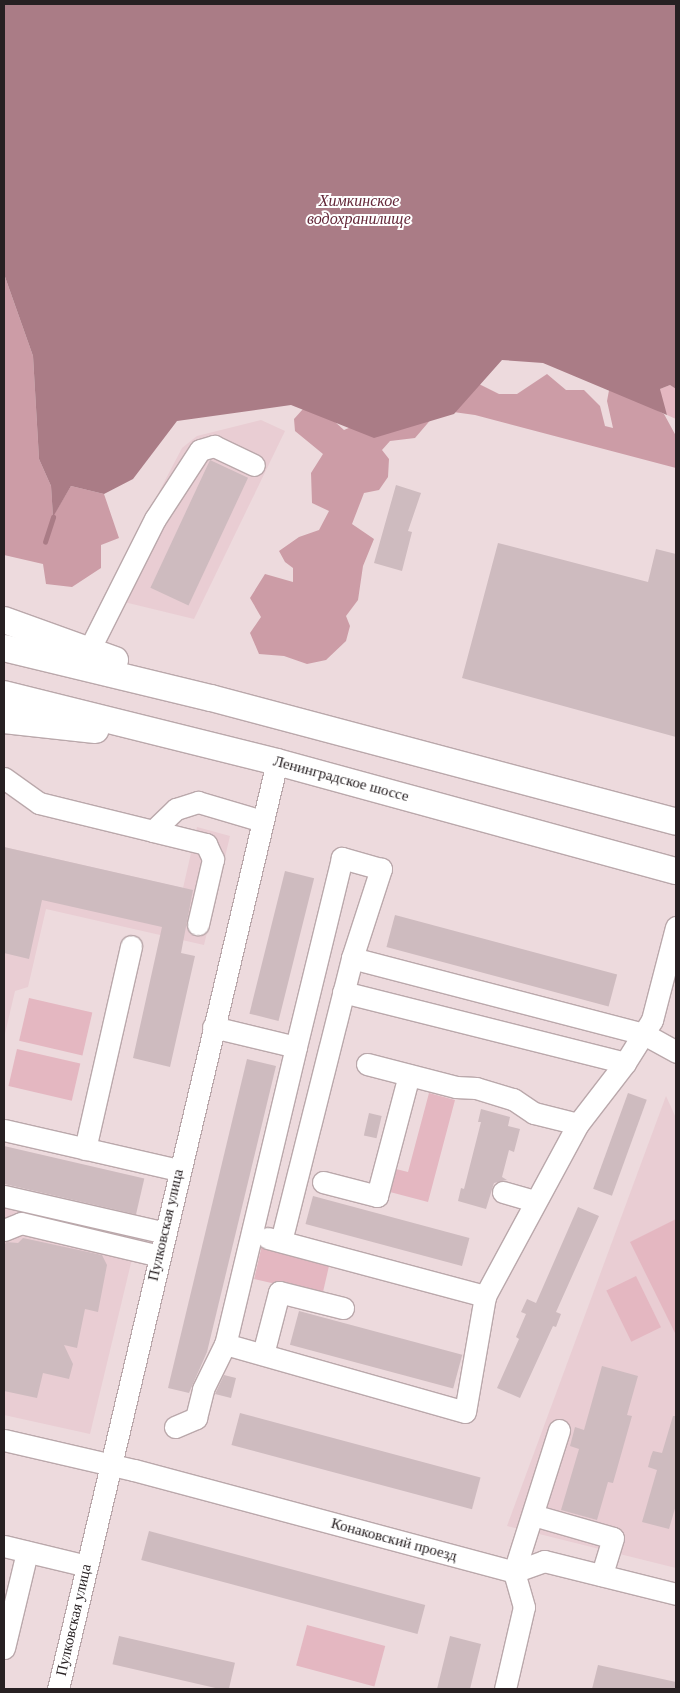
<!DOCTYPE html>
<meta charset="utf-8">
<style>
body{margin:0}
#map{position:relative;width:680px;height:1693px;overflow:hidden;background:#eddadd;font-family:"Times New Roman",serif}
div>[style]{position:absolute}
.built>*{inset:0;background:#e9cdd3}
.green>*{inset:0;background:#e4b7c1;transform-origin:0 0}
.forest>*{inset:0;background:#cc9ca6}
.water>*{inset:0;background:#aa7c86}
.stream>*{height:4.5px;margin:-2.25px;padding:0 2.25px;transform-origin:2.25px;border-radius:2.25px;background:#aa7c86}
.building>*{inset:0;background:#cebbbf;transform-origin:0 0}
.roads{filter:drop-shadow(1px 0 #baa8ab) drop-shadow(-1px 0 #baa8ab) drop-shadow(0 1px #baa8ab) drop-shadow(0 -1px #baa8ab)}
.minor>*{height:21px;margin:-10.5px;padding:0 10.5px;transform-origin:10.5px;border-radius:10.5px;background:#fff}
.major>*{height:26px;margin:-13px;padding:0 13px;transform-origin:13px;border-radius:13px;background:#fff}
span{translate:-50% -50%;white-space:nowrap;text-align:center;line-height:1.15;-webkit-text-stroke:4px #fff;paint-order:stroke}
.street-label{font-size:15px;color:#272022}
.water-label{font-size:16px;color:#642839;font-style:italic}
.frame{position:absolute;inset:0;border:5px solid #272022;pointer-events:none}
</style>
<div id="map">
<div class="built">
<div style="clip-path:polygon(261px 420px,285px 431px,194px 619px,120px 601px,136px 536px,182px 448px,197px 436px)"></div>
<div style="clip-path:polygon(197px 827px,230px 836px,204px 945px,46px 909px,28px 987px,15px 991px,4px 1038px,4px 847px,183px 888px)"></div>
<div style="clip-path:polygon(666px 1096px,676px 1118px,676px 1568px,507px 1526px)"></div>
<div style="clip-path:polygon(4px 1204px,137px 1238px,90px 1434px,4px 1415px)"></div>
</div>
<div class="green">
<div style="clip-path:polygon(670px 385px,676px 389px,676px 419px,667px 415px,661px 399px,660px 389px)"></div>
<div style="left:29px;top:998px;width:65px;height:44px;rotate:13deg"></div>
<div style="left:17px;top:1049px;width:65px;height:38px;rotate:13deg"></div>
<div style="clip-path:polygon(429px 1093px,455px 1100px,428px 1202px,390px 1192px,396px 1169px,408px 1172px)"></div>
<div style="clip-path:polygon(676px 1219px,676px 1335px,630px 1242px)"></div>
<div style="left:262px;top:1245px;width:70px;height:35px;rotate:13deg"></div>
<div style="left:636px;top:1276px;width:57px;height:33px;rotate:64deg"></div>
<div style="left:307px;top:1625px;width:81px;height:42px;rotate:15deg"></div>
</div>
<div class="forest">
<div style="clip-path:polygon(4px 274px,33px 356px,39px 459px,51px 486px,53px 516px,71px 486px,104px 494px,119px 538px,101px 545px,101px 568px,72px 587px,46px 584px,43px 564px,4px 555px)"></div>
<div style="clip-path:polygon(547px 374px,566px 390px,584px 390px,600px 406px,605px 426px,613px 428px,607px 401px,610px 385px,664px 414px,676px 436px,676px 468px,475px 415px,439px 410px,415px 438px,390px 441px,382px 450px,389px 459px,388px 477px,379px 490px,364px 493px,352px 524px,374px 539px,363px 566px,358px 600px,346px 616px,350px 626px,346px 641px,326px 660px,307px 664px,284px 656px,259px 654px,250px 633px,261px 617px,250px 598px,265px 574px,293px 582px,293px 568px,285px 562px,279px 551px,299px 537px,319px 530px,329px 511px,312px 503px,311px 473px,323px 454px,295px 431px,294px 419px,303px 409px,324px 412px,344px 430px,467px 378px,499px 394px,517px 394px)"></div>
</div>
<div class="water">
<div style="clip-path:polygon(4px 4px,676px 4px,676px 389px,670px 385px,660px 389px,667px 415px,543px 363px,502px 360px,454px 414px,374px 438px,291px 405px,177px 421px,133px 479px,104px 494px,71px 486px,53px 517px,51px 486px,39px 459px,33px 356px,4px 274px)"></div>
</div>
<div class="stream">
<div style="left:45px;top:542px;width:26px;rotate:-72deg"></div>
</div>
<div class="building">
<div style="left:210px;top:460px;width:42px;height:141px;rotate:25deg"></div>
<div style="clip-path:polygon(396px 485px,421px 493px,408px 531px,412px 532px,402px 571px,374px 563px)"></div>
<div style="clip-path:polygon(498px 543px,648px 582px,656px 549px,676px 554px,676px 737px,462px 678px)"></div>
<div style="clip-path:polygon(4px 847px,193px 890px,181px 953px,195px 956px,170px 1067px,133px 1058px,162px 927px,42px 900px,29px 959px,4px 953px)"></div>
<div style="left:285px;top:871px;width:30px;height:147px;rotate:14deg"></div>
<div style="left:395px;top:915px;width:230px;height:33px;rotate:15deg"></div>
<div style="clip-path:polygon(247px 1059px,276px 1066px,207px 1352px,189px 1393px,168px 1388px)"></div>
<div style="left:628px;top:1093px;width:20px;height:102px;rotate:20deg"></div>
<div style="clip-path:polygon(481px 1109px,510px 1117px,508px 1126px,520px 1129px,514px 1152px,509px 1150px,502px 1177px,507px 1180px,494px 1183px,486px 1209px,458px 1201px,461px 1188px,464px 1189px,481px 1122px,478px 1122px)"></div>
<div style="left:369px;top:1113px;width:13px;height:23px;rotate:13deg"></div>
<div style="left:4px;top:1146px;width:144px;height:37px;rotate:13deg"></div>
<div style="left:313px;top:1196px;width:162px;height:29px;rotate:15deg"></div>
<div style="clip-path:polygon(578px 1207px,599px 1216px,556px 1312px,561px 1314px,556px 1327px,553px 1326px,520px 1398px,497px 1388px,519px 1339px,516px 1337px,526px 1314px,521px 1312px,527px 1299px,536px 1303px)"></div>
<div style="clip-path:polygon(23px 1238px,102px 1255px,107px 1265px,98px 1312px,85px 1309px,77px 1348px,64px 1345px,73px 1364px,69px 1379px,43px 1373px,37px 1398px,4px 1391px,4px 1247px,6px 1242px,18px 1243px)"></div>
<div style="left:299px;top:1311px;width:169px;height:35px;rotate:15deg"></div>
<div style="clip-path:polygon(602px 1366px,638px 1376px,627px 1415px,632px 1416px,613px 1483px,608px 1482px,597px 1520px,561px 1510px,579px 1449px,570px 1446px,575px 1427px,584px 1430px)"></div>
<div style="clip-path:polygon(224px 1375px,236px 1378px,231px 1398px,215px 1394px)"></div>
<div style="left:240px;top:1413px;width:249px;height:33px;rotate:15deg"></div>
<div style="clip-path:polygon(673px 1416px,676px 1416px,676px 1505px,669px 1529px,642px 1522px,657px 1470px,648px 1467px,651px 1456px,653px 1451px,662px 1453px)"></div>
<div style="left:149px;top:1531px;width:286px;height:30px;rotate:15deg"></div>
<div style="left:119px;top:1636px;width:119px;height:29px;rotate:13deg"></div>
<div style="clip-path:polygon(450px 1636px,481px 1644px,470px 1689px,437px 1689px)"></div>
<div style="clip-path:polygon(598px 1665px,676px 1682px,676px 1689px,592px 1689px)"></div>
</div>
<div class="roads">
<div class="minor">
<div style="left:89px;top:650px;width:147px;rotate:-63.3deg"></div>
<div style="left:155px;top:519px;width:82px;rotate:-56.9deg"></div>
<div style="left:200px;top:450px;width:15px;rotate:-16deg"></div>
<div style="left:214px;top:446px;width:44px;rotate:25.4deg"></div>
<div style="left:4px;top:778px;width:43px;rotate:35.5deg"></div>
<div style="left:39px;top:803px;width:117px;rotate:13.8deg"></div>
<div style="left:153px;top:831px;width:32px;rotate:-44deg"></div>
<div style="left:176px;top:809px;width:23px;rotate:-18deg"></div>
<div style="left:198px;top:802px;width:67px;rotate:16.5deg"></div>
<div style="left:153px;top:831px;width:55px;rotate:13.8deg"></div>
<div style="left:206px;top:844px;width:17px;rotate:65deg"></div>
<div style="left:213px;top:859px;width:67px;rotate:103deg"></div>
<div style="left:352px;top:958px;width:302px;rotate:14.6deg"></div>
<div style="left:644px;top:1034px;width:37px;rotate:29deg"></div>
<div style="left:343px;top:992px;width:291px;rotate:14.1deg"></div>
<div style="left:213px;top:1027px;width:85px;rotate:13.5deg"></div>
<div style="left:296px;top:1047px;width:305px;rotate:103.4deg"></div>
<div style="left:225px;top:1344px;width:249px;rotate:15.8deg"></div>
<div style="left:465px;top:1412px;width:118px;rotate:-80.2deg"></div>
<div style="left:485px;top:1296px;width:196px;rotate:-61.6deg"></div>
<div style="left:578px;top:1124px;width:77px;rotate:-52.4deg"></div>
<div style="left:625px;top:1063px;width:51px;rotate:-57.9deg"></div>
<div style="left:652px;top:1020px;width:96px;rotate:-75.5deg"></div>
<div style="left:367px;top:1064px;width:92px;rotate:14.5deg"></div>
<div style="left:456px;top:1087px;width:20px;rotate:3deg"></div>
<div style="left:476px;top:1088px;width:39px;rotate:17deg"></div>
<div style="left:513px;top:1099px;width:25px;rotate:34deg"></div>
<div style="left:534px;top:1113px;width:45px;rotate:14deg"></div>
<div style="left:4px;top:1130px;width:180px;rotate:12.9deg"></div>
<div style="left:85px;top:1149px;width:208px;rotate:-77.2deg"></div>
<div style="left:323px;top:1182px;width:56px;rotate:14.5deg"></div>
<div style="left:377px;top:1196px;width:125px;rotate:-75.2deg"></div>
<div style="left:503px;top:1192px;width:33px;rotate:16deg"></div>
<div style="left:4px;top:1196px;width:165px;rotate:12.9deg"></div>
<div style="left:4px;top:1230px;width:18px;rotate:-22deg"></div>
<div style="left:21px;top:1223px;width:142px;rotate:13.4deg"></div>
<div style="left:268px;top:1238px;width:225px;rotate:15deg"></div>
<div style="left:281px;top:1241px;width:292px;rotate:-75.9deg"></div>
<div style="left:352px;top:958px;width:94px;rotate:-72deg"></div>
<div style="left:381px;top:869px;width:41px;rotate:-164.2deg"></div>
<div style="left:342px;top:858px;width:195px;rotate:103.7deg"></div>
<div style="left:263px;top:1354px;width:64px;rotate:-75.5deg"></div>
<div style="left:279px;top:1292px;width:66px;rotate:14deg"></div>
<div style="left:175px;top:1427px;width:23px;rotate:-23deg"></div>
<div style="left:196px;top:1418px;width:30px;rotate:-76deg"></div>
<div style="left:203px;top:1389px;width:50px;rotate:-63.9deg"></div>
<div style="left:4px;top:1440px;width:133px;rotate:13deg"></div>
<div style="left:134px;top:1470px;width:393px;rotate:15deg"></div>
<div style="left:514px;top:1572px;width:32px;rotate:-20deg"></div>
<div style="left:544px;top:1561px;width:136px;rotate:14deg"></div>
<div style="left:533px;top:1515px;width:83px;rotate:16deg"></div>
<div style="left:613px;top:1538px;width:39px;rotate:107deg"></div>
<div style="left:4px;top:1546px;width:85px;rotate:13.5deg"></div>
<div style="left:4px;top:1648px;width:99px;rotate:-76.5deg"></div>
<div style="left:58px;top:1689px;width:953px;rotate:-76.71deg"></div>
<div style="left:505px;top:1689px;width:84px;rotate:-77deg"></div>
<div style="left:524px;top:1607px;width:36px;rotate:-106deg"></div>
<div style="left:514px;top:1572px;width:149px;rotate:-72.4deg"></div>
</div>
<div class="major">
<div style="left:4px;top:620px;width:118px;rotate:19.8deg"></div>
<div style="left:4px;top:648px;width:213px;rotate:13.6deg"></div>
<div style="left:211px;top:698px;width:481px;rotate:14.9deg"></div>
<div style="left:4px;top:694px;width:281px;rotate:14deg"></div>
<div style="left:277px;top:762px;width:414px;rotate:15.3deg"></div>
<div style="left:4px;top:720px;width:92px;rotate:6.3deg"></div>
</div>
</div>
<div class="street-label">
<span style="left:341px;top:779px;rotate:15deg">Ленинградское шоссе</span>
<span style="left:166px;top:1225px;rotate:-77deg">Пулковская улица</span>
<span style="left:394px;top:1540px;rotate:15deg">Конаковский проезд</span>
<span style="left:74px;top:1620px;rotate:-77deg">Пулковская улица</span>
</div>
<div class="water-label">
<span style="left:359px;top:210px">Химкинское<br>водохранилище</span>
</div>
<div class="frame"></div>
</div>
